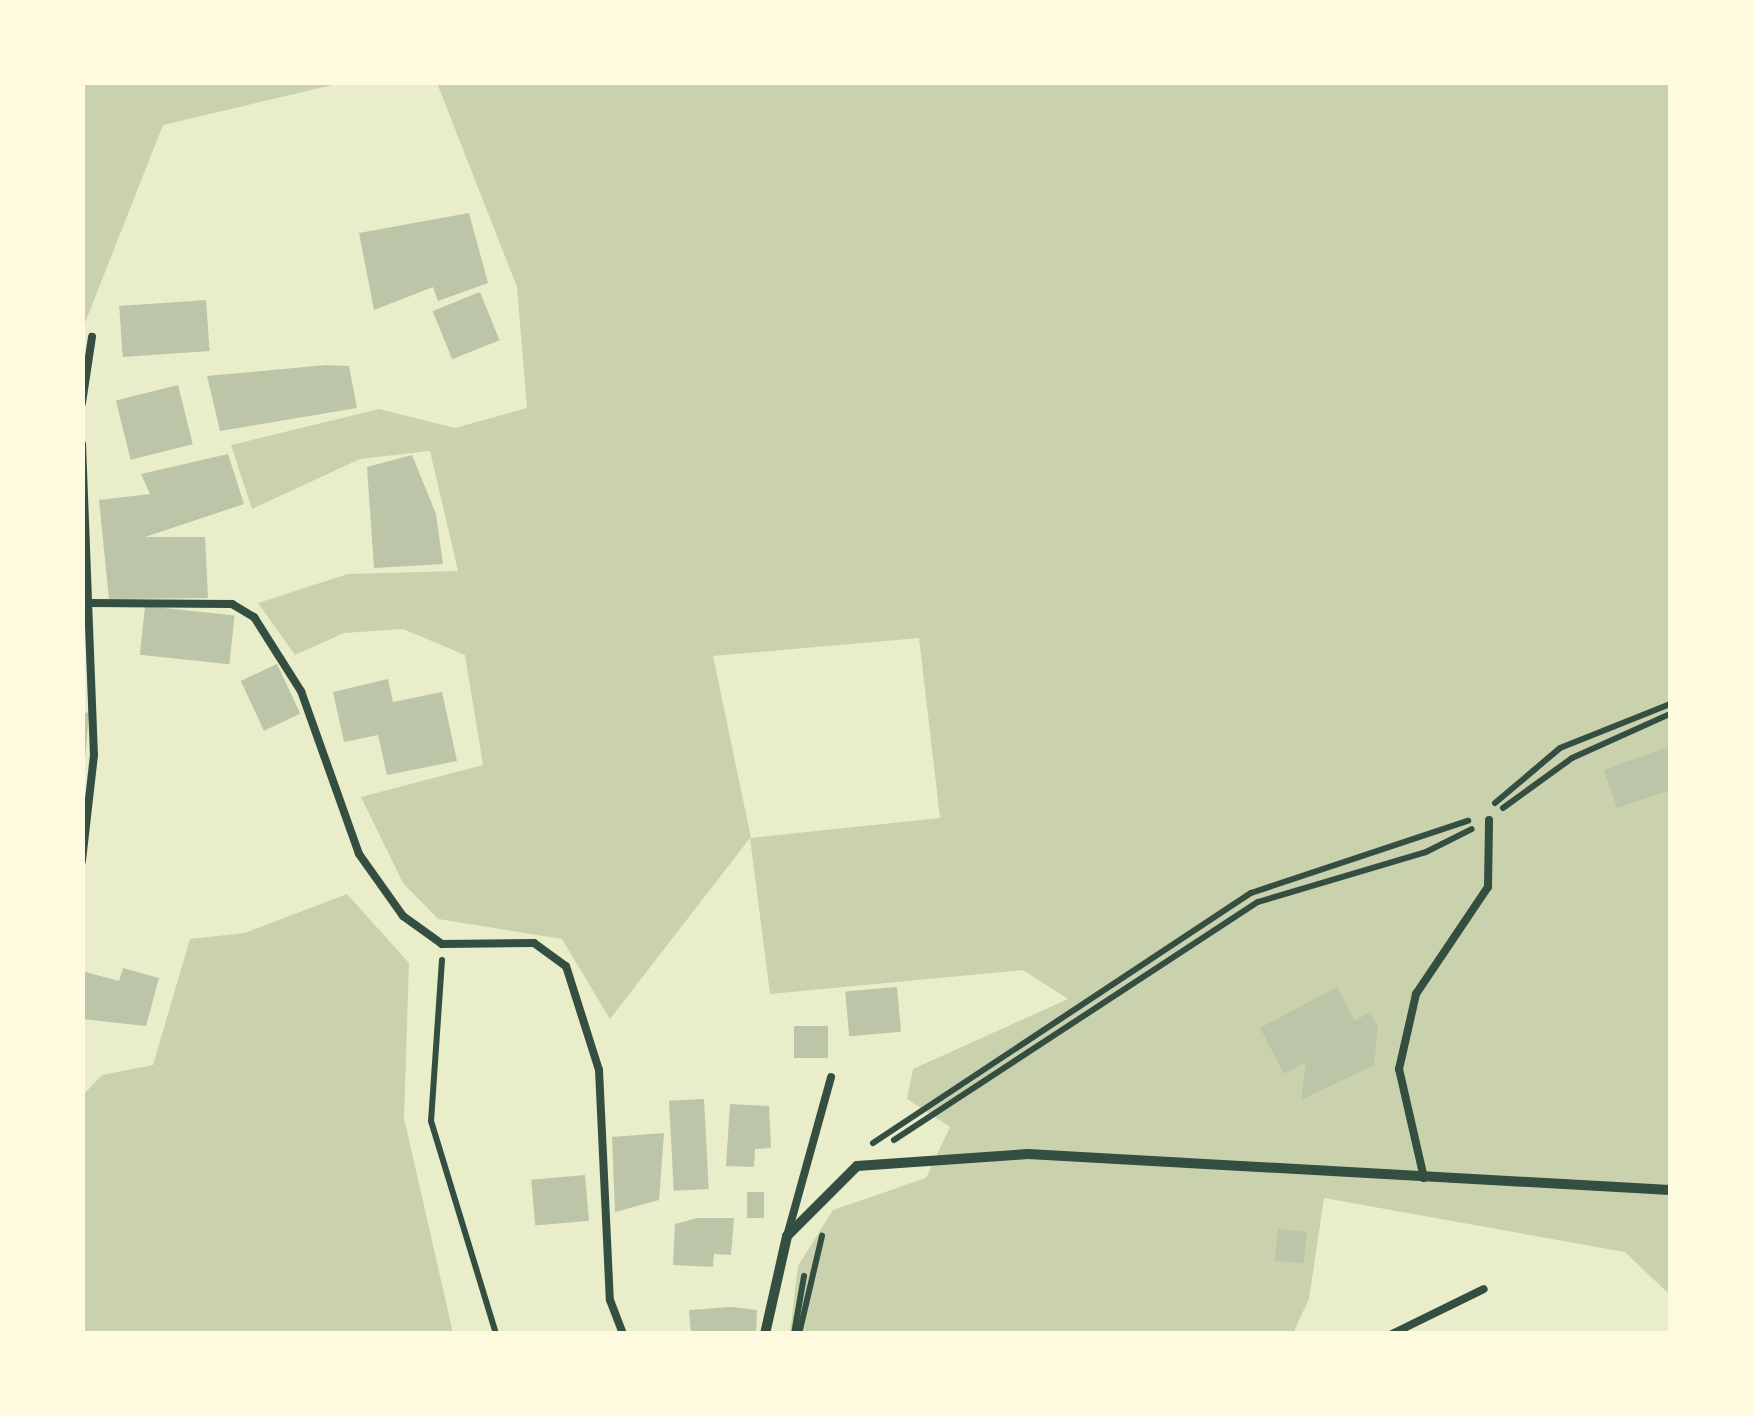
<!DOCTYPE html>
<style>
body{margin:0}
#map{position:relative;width:1753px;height:1416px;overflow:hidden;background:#e9edc9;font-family:"Work Sans",sans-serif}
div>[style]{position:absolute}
.green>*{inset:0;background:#cad2ad}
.building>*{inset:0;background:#bcc5a7;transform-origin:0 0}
.path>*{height:6px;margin:-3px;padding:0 3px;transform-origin:3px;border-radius:3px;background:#344e41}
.service>*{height:8px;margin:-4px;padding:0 4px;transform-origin:4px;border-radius:4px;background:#344e41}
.minor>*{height:10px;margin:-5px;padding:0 5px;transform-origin:5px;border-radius:5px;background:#344e41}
span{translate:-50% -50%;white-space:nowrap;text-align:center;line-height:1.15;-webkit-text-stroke:8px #fefae0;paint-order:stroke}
.frame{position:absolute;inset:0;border:85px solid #fefae0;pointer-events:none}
</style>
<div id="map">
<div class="green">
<div style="clip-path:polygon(83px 82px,341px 82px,341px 83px,163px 125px,83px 328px)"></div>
<div style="clip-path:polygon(evenodd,437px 83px,1670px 83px,1670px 1295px,1625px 1252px,1324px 1198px,1309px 1299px,1293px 1333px,790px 1333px,798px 1266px,833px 1210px,926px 1178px,950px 1127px,907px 1099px,913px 1069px,1068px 999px,1023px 970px,770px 994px,750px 838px,610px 1019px,562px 939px,438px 919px,403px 883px,361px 797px,483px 765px,465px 655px,403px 629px,344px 633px,295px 655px,258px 603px,348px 574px,458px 571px,430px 451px,360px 459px,252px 509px,231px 445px,379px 409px,455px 428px,527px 408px,517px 287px,437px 83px,919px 638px,940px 818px,751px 838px,713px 656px,919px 638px)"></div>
<div style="clip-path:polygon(347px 894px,409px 963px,404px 1118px,453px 1333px,83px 1333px,83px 1095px,102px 1075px,153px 1065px,190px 939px,245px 933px)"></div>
</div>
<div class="building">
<div style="clip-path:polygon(469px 213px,488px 283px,438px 301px,433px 287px,374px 310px,359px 233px)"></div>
<div style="left:480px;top:292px;width:52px;height:51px;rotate:68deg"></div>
<div style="left:206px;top:300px;width:51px;height:87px;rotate:86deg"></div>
<div style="clip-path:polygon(326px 365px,349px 366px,357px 408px,220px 431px,207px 376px)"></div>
<div style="left:178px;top:385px;width:61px;height:64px;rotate:76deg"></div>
<div style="clip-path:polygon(228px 454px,244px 504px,145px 537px,205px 537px,208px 598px,109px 599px,99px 500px,150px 494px,141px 474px)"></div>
<div style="clip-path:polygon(412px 455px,436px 514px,443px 564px,374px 568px,367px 467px)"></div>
<div style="left:145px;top:606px;width:90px;height:49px;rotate:6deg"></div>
<div style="left:277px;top:664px;width:55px;height:40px;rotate:65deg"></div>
<div style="clip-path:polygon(388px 679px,393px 702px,442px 692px,457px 761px,387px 775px,378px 735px,344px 742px,333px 692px)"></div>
<div style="clip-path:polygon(82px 712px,89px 713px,85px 760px,82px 760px)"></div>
<div style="clip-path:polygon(1670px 746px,1670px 790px,1617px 808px,1604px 770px)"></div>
<div style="clip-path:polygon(123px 968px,159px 978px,146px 1026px,82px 1019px,82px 971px,119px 981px)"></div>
<div style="left:897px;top:987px;width:45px;height:52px;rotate:85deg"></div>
<div style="clip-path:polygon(1337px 987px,1355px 1021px,1370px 1012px,1378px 1026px,1374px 1065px,1301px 1100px,1306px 1062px,1284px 1074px,1260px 1028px)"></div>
<div style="left:828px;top:1026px;width:32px;height:34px;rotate:90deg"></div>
<div style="left:704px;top:1099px;width:90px;height:35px;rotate:87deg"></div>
<div style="clip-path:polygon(730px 1104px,769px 1106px,771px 1148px,755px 1149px,754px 1167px,726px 1166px)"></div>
<div style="clip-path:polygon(664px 1133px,659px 1200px,615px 1212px,612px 1137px)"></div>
<div style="left:585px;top:1175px;width:46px;height:54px;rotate:85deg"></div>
<div style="left:747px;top:1192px;width:17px;height:26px"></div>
<div style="clip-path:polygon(697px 1218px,734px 1218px,731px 1255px,714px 1254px,713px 1267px,673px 1265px,675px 1224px)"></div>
<div style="left:1278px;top:1229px;width:29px;height:32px;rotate:6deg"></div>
<div style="clip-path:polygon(732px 1307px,757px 1310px,756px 1334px,691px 1334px,689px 1310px)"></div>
</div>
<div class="path">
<div style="left:1495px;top:803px;width:85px;rotate:-40.2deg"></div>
<div style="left:1560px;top:748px;width:118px;rotate:-21.8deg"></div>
<div style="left:1503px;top:808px;width:85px;rotate:-35.9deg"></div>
<div style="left:1572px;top:758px;width:107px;rotate:-24.2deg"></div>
<div style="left:442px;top:960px;width:161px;rotate:93.9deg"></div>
<div style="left:431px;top:1121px;width:223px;rotate:73deg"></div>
<div style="left:894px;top:1140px;width:435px;rotate:-33.2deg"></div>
<div style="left:1258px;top:902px;width:175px;rotate:-16.6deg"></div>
<div style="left:1426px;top:852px;width:51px;rotate:-26.6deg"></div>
<div style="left:873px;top:1143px;width:453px;rotate:-33.5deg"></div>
<div style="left:1251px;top:893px;width:229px;rotate:-18.4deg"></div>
<div style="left:794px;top:1334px;width:59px;rotate:-80.2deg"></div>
<div style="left:799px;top:1334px;width:101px;rotate:-76.8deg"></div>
</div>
<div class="service">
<div style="left:82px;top:403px;width:67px;rotate:-81.4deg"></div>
<div style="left:82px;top:444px;width:311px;rotate:87.8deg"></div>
<div style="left:94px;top:755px;width:107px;rotate:96.5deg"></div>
<div style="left:90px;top:603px;width:142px;rotate:0.4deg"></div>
<div style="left:232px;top:604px;width:26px;rotate:31deg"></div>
<div style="left:254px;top:617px;width:88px;rotate:57.6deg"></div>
<div style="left:301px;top:691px;width:173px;rotate:70.4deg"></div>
<div style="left:359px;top:854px;width:76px;rotate:54.6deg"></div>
<div style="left:403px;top:916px;width:48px;rotate:35.7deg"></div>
<div style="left:442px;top:944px;width:92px;rotate:-0.6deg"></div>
<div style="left:534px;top:943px;width:39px;rotate:36deg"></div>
<div style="left:566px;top:966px;width:109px;rotate:72.4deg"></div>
<div style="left:599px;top:1070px;width:230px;rotate:87.3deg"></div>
<div style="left:610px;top:1300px;width:36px;rotate:69deg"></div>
<div style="left:1424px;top:1178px;width:112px;rotate:-102.9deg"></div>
<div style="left:1399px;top:1069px;width:77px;rotate:-77.2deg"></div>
<div style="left:1416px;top:994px;width:129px;rotate:-56.1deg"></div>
<div style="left:1488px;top:887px;width:67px;rotate:-89.1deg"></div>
<div style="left:787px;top:1236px;width:165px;rotate:-74.5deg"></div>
<div style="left:1392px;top:1334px;width:102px;rotate:-26.1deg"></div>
</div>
<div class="minor">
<div style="left:765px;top:1334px;width:100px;rotate:-77.3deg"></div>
<div style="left:787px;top:1236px;width:99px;rotate:-45deg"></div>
<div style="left:857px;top:1166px;width:171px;rotate:-4deg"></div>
<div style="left:1028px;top:1154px;width:643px;rotate:3.21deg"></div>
</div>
<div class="frame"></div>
</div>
